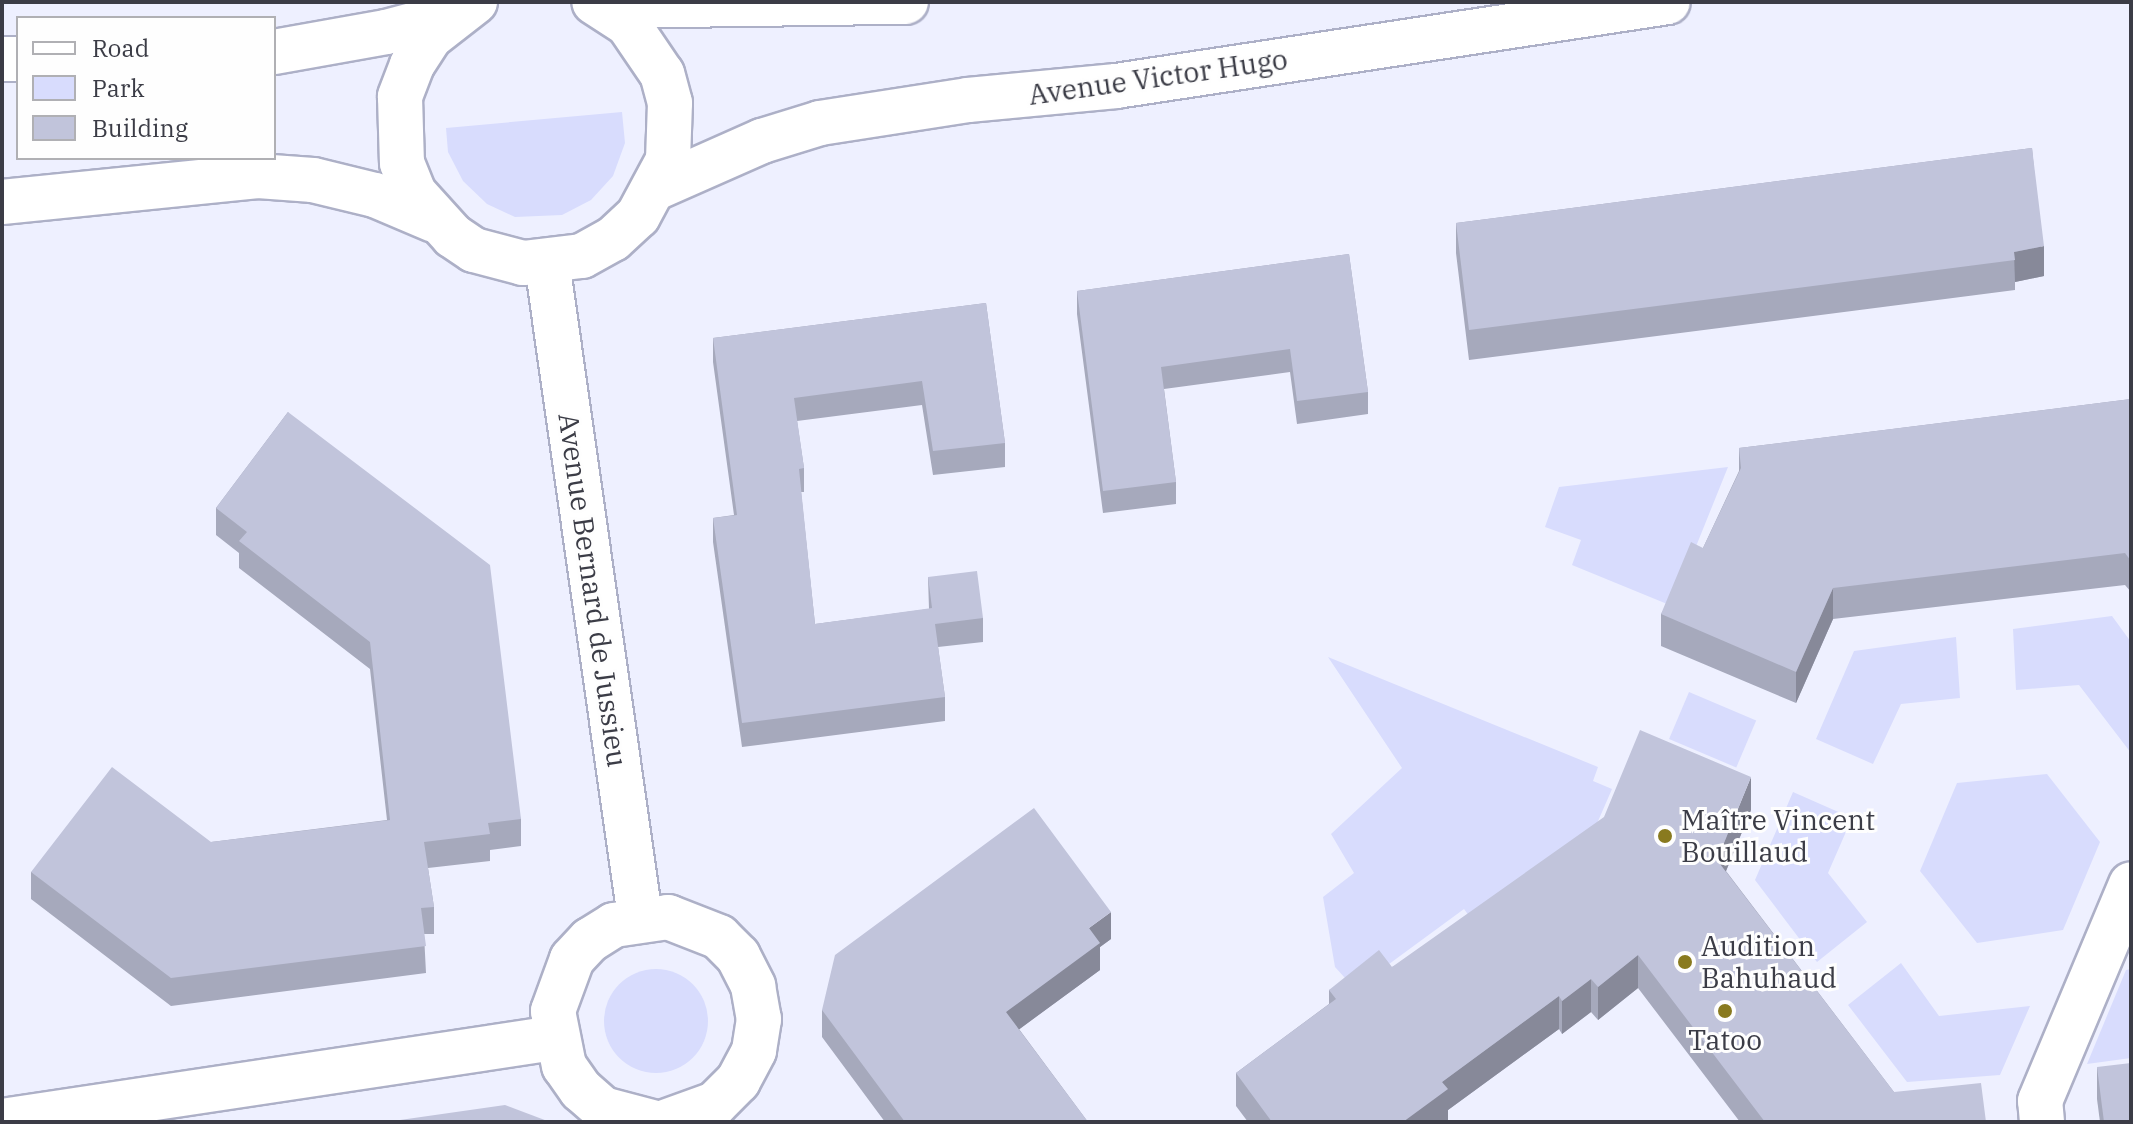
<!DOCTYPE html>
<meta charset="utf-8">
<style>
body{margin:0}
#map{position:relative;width:2133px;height:1124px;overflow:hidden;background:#eef0ff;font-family:"IBM Plex Serif",serif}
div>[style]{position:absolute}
.green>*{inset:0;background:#d8dcfd;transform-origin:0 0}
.round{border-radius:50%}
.roads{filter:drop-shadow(2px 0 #adb0c7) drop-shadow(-2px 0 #adb0c7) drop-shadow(0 2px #adb0c7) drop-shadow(0 -2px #adb0c7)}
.minor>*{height:44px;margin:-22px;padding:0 22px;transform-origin:22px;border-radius:22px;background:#fff}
.tertiary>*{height:44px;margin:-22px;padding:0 22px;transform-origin:22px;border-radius:22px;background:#fff}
.wall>*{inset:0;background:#a6a9bc}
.shaded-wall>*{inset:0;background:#878999}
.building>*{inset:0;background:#c1c4db}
.dots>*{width:22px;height:22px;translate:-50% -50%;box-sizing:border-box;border:4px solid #fefefe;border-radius:50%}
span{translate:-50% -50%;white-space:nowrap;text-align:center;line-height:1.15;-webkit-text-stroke:6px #fefefe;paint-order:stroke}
.street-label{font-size:28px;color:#3b3c46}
.poi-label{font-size:28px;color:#3b3c46}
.left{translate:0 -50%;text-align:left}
.frame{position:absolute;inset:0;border:4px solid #3b3c46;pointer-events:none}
.legend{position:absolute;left:16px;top:16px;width:260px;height:144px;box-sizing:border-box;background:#fefefe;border:2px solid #b0b0b4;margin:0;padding:10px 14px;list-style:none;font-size:24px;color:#3b3c46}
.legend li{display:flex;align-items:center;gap:16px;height:40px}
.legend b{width:40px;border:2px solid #b0b0b4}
</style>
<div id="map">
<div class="green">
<div style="clip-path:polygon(622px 112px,625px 143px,613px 176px,591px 200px,562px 215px,515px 217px,487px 204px,463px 181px,448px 152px,446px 128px)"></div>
<div style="clip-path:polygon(1728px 467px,1672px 606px,1572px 565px,1581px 540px,1545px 527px,1559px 487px)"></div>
<div style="clip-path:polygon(2112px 616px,2131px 642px,2131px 753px,2079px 685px,2016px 690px,2013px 629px)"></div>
<div style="clip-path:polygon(1956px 637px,1960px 698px,1901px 704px,1873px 764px,1816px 739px,1854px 651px)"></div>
<div style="clip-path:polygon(1328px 657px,1598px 767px,1593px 781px,1612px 789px,1582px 858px,1480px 931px,1464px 909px,1355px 989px,1335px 967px,1323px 897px,1354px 873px,1331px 834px,1402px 768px)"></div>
<div style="left:1689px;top:692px;width:73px;height:51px;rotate:23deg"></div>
<div style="clip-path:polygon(2047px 774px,2100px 842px,2063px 930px,1977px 943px,1920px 871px,1957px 783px)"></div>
<div style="clip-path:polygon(1793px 792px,1852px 818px,1828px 873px,1867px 922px,1817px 962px,1755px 880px)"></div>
<div style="clip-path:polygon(1901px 963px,1939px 1016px,2030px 1006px,2000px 1075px,1907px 1082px,1848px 1005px)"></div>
<div class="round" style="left:604px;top:969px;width:104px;height:104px"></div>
<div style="clip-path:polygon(2131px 969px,2131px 1058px,2087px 1064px,2126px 970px)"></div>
</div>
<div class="roads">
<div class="minor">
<div style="left:547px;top:263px;width:661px;rotate:81.91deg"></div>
<div style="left:2px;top:1121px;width:558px;rotate:-8.55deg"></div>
<div style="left:652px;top:1122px;width:51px;rotate:-165.1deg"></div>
<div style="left:603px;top:1109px;width:29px;rotate:-139deg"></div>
<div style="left:581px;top:1090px;width:29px;rotate:-125deg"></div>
<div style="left:564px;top:1066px;width:56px;rotate:-101.3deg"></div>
<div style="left:553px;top:1011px;width:55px;rotate:-69.9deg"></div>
<div style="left:572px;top:959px;width:26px;rotate:-47deg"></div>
<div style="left:590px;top:940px;width:28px;rotate:-32deg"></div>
<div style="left:614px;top:925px;width:55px;rotate:-8.4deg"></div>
<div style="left:668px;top:917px;width:55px;rotate:21.4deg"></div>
<div style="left:719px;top:937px;width:27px;rotate:45deg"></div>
<div style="left:738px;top:956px;width:34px;rotate:63deg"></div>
<div style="left:753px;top:986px;width:34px;rotate:80deg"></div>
<div style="left:759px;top:1019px;width:32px;rotate:99deg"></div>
<div style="left:754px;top:1051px;width:34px;rotate:118deg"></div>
<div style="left:738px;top:1081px;width:33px;rotate:135deg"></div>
<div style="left:715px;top:1104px;width:53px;rotate:160.2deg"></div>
<div style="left:2042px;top:1122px;width:21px;rotate:-95deg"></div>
<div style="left:2040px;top:1101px;width:235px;rotate:-67.2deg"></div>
</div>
<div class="tertiary">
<div style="left:475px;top:2px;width:57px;rotate:142.1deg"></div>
<div style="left:430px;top:37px;width:33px;rotate:123deg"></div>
<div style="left:412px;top:65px;width:34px;rotate:111deg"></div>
<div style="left:400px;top:97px;width:66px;rotate:88.3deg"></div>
<div style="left:402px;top:163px;width:32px;rotate:68deg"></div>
<div style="left:414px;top:193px;width:58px;rotate:47.8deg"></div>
<div style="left:453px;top:236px;width:25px;rotate:34deg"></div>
<div style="left:474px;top:250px;width:51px;rotate:14.9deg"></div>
<div style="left:523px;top:263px;width:59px;rotate:-6.8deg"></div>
<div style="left:582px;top:256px;width:35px;rotate:-29deg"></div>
<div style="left:613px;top:239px;width:34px;rotate:-43deg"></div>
<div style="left:638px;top:216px;width:64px;rotate:-61.8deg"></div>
<div style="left:668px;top:160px;width:57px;rotate:-88deg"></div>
<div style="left:670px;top:103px;width:30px;rotate:-105deg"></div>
<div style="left:662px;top:74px;width:60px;rotate:-124.2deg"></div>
<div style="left:628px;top:24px;width:40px;rotate:-147.1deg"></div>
<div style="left:603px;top:6px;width:303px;rotate:-0.8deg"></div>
<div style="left:274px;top:52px;width:114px;rotate:-10.1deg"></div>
<div style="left:386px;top:32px;width:70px;rotate:-14.8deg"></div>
<div style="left:2px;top:59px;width:16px"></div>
<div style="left:658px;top:187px;width:114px;rotate:-23.9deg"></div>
<div style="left:762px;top:141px;width:61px;rotate:-17.2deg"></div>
<div style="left:820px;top:123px;width:150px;rotate:-8.8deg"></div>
<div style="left:968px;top:100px;width:149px;rotate:-5.4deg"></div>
<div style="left:1116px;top:86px;width:558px;rotate:-8.65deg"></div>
<div style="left:2px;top:202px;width:257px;rotate:-5.8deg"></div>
<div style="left:258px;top:176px;width:55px;rotate:4.2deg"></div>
<div style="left:313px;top:180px;width:64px;rotate:13.6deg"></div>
<div style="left:375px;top:195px;width:64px;rotate:23deg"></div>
</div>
</div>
<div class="wall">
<div style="clip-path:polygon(2032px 148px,2044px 276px,2015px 282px,2015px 290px,1469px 360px,1456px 253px,1456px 223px)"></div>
<div style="clip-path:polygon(1349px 254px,1368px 392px,1368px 414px,1297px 424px,1290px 372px,1164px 389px,1176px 482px,1176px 504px,1103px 513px,1077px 314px,1077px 291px)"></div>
<div style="clip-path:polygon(986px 303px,1005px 443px,1005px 467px,933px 475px,922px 405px,797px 421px,804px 468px,804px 492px,801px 492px,815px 624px,929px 609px,928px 577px,983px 618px,983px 642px,938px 647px,945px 697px,945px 721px,742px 747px,713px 542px,713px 518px,734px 515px,713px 362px,713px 338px)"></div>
<div style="clip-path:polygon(2131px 399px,2131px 592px,2125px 585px,1833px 619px,1796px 703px,1661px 646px,1661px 614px,1703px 548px,1739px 471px,1739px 448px)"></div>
<div style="clip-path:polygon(288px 412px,521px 819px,521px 846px,490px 850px,490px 861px,428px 868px,434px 907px,434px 934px,424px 934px,426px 973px,171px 1006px,31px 899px,31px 872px,211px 842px,387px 820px,370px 669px,239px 568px,239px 553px,216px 535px,216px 508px)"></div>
<div style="clip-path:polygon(1751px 810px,1726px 871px,1894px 1092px,1986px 1122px,1740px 1122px,1638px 988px,1598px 1020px,1591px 1012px,1562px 1034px,1559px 1029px,1448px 1110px,1447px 1122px,1248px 1122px,1236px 1106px,1236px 1073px,1329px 1004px,1329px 990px,1392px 967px)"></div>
<div style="clip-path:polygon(1111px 939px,1100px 947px,1100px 970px,1019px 1029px,1088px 1122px,885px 1122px,822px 1037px,822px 1010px)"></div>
<div style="clip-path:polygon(2097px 1067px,2131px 1122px,2100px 1122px,2097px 1099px)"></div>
</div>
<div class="shaded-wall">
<div style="clip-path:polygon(2044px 246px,2044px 276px,2015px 282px,2014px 252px)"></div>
<div style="clip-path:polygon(1833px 588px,1833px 619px,1796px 703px,1796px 672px)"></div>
<div style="clip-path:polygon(1751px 777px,1751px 810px,1717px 893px,1717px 860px)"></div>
<div style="clip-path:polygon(1111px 912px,1111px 939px,1100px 947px,1100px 970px,1006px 1039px,1006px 1012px,1089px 928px)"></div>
<div style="clip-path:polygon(1638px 955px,1638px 988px,1598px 1020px,1598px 987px)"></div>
<div style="clip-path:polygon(1591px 979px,1591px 1012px,1562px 1034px,1562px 1001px)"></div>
<div style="clip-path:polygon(1559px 996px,1559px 1029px,1448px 1110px,1448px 1121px,1403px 1122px,1442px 1082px)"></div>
</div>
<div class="building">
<div style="clip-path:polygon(2032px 148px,2044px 246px,2014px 252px,2015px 260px,1469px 330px,1456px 223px)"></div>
<div style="clip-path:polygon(1349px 254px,1368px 392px,1297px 401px,1290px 349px,1161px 367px,1176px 482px,1103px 491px,1077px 291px)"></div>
<div style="clip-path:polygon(986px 303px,1005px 443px,933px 451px,922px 381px,794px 398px,804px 468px,799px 469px,815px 624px,932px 608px,928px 577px,977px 571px,983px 618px,935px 624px,945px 697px,742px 723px,713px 518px,737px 515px,713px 338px)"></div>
<div style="clip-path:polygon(2131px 399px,2131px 561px,2125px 553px,1833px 588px,1796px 672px,1661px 614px,1691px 542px,1703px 548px,1741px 468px,1739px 448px)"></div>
<div style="clip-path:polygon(288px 412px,490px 565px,521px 819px,488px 823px,490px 834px,424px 842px,434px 907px,421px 908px,426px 946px,171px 978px,31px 872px,112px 767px,211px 842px,390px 820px,370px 642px,239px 541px,247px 532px,216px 508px)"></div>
<div style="clip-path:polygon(1640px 730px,1751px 777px,1717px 860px,1894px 1092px,1981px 1083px,1986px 1122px,1765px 1122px,1638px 955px,1598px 987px,1591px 979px,1562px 1001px,1559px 996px,1442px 1082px,1448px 1089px,1403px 1122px,1272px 1122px,1236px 1073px,1336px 999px,1329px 990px,1379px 950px,1392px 967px,1604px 817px)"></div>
<div style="clip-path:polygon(1034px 808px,1111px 912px,1089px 928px,1100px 943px,1006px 1012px,1088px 1122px,905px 1122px,822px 1010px,835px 955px)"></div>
<div style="clip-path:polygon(2131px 1063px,2131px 1122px,2104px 1122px,2097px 1067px)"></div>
<div style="clip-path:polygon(505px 1105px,550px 1122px,386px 1122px)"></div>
</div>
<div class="dots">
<div style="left:1665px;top:836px;background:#897a1f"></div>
<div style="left:1685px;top:962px;background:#897a1f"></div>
<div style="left:1725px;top:1011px;background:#897a1f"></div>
</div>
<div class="street-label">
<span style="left:1158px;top:77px;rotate:-8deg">Avenue Victor Hugo</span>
<span style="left:593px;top:590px;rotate:82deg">Avenue Bernard de Jussieu</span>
</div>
<div class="poi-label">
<span class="left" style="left:1681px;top:836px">Maître Vincent<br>Bouillaud</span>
<span class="left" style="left:1701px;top:962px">Audition<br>Bahuhaud</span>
<span style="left:1725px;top:1040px">Tatoo</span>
</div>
<div class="frame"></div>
<ul class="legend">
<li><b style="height:10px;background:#fff"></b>Road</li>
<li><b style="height:22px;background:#d8dcfd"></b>Park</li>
<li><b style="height:22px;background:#c1c4db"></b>Building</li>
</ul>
</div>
